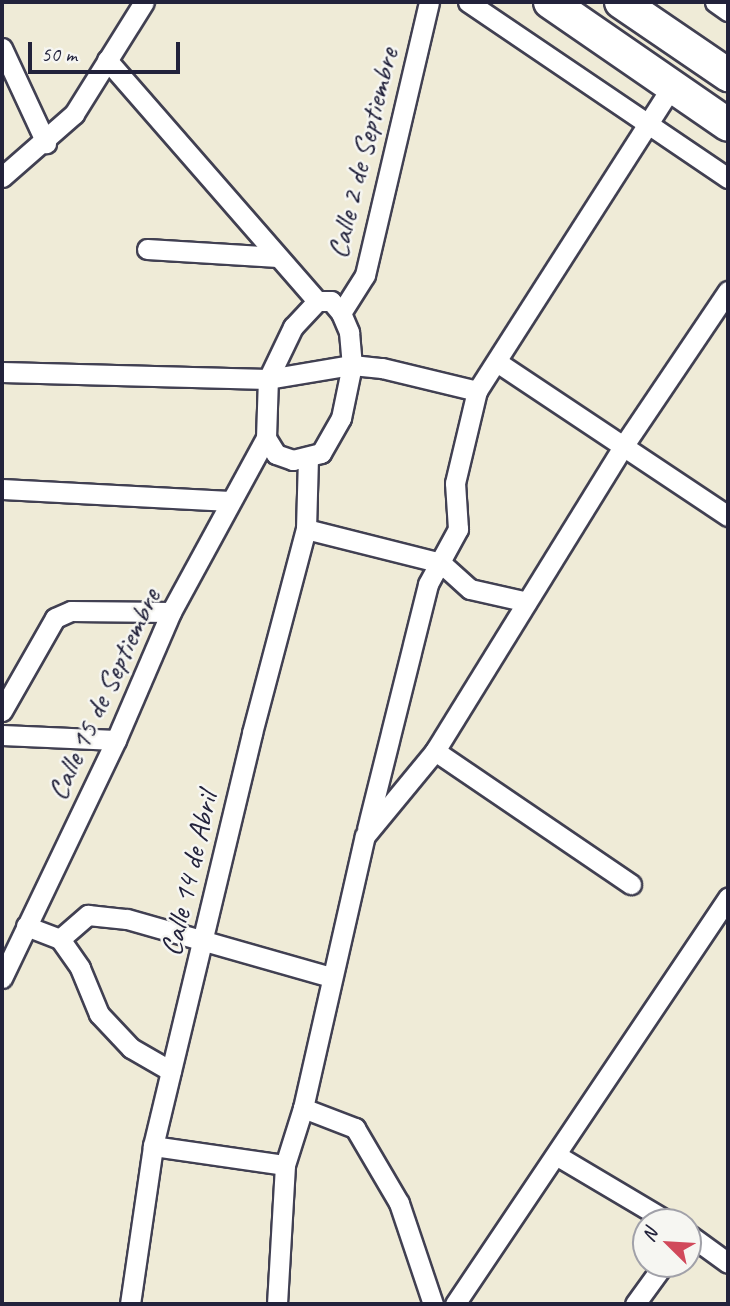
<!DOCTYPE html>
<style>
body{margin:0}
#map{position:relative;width:730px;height:1306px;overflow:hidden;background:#efebd7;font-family:Caveat,sans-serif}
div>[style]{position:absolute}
.roads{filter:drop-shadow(2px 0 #414052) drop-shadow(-2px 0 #414052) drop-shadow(0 2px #414052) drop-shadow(0 -2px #414052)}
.street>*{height:19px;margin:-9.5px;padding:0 9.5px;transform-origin:9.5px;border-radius:9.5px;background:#fff}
.primary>*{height:32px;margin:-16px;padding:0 16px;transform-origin:16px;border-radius:16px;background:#fff}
span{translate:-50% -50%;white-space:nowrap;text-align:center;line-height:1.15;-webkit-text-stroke:5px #f6f6f2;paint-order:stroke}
.street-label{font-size:30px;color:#22223b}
.frame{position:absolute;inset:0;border:4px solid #22223b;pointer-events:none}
.north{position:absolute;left:632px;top:1208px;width:70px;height:70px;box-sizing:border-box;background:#f6f6f2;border:2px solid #a1a1a9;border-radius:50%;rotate:294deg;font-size:19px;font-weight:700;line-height:28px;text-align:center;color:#22223b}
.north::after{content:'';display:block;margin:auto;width:24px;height:32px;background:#d1495b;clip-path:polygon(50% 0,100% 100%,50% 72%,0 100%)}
.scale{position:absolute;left:28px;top:42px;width:152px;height:32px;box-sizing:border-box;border:4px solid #22223b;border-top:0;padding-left:9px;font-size:21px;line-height:24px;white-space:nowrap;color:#22223b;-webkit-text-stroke:5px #f6f6f2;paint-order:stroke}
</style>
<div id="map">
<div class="roads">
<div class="street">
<div style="left:468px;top:2px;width:314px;rotate:34.1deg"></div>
<div style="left:715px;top:2px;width:16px;rotate:35deg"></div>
<div style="left:2px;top:48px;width:105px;rotate:65.1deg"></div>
<div style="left:107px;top:60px;width:320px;rotate:48.9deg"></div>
<div style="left:2px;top:177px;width:96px;rotate:-41.2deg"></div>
<div style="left:74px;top:114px;width:132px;rotate:-58deg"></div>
<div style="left:147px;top:249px;width:131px;rotate:3.5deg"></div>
<div style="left:317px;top:301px;width:14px"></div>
<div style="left:331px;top:301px;width:16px;rotate:50deg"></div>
<div style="left:341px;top:313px;width:21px;rotate:67deg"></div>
<div style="left:349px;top:332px;width:33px;rotate:85deg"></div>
<div style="left:352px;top:365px;width:54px;rotate:101.7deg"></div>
<div style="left:341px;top:418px;width:40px;rotate:119.7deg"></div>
<div style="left:321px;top:453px;width:29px;rotate:166deg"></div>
<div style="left:293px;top:460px;width:18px;rotate:-161deg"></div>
<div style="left:276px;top:454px;width:19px;rotate:-122deg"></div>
<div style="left:266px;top:438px;width:59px;rotate:-88.1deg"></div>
<div style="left:268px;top:379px;width:58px;rotate:-64.3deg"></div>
<div style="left:293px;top:327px;width:35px;rotate:-47deg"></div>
<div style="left:341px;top:313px;width:45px;rotate:-57.7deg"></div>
<div style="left:365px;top:275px;width:280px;rotate:-76.8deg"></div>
<div style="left:497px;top:362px;width:278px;rotate:33.7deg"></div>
<div style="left:2px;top:372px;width:266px;rotate:1.5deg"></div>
<div style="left:268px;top:379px;width:85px;rotate:-9.5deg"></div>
<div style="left:352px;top:365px;width:30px;rotate:6deg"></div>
<div style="left:382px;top:368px;width:98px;rotate:13.6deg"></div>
<div style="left:2px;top:489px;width:228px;rotate:3deg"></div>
<div style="left:306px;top:529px;width:139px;rotate:14.1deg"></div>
<div style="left:441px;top:563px;width:39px;rotate:42deg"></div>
<div style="left:470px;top:589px;width:58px;rotate:12.8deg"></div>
<div style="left:2px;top:711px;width:107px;rotate:-60.3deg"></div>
<div style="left:55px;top:618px;width:17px;rotate:-24deg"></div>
<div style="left:71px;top:611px;width:100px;rotate:0.6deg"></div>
<div style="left:2px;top:735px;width:114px;rotate:2.5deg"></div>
<div style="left:435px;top:751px;width:237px;rotate:34.2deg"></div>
<div style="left:367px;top:829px;width:252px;rotate:-76deg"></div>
<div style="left:428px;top:584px;width:63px;rotate:-61.4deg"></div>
<div style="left:458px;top:529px;width:46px;rotate:-93.7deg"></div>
<div style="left:455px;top:483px;width:95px;rotate:-76.6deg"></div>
<div style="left:477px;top:391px;width:362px;rotate:-57.4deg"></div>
<div style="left:26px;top:926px;width:36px;rotate:21deg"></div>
<div style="left:60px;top:939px;width:35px;rotate:55deg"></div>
<div style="left:80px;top:968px;width:50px;rotate:67.6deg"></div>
<div style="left:99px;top:1014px;width:47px;rotate:46.7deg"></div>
<div style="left:131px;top:1048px;width:46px;rotate:29.9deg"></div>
<div style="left:60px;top:939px;width:37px;rotate:-41deg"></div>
<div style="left:88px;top:915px;width:39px;rotate:6deg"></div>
<div style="left:127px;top:919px;width:212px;rotate:15.9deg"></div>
<div style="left:2px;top:978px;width:264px;rotate:-64.4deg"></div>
<div style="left:116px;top:740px;width:139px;rotate:-66.7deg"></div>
<div style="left:171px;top:612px;width:198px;rotate:-61.4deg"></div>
<div style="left:303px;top:1108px;width:56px;rotate:21deg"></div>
<div style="left:355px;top:1128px;width:87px;rotate:59.6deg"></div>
<div style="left:399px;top:1203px;width:107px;rotate:71.4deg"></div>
<div style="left:153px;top:1146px;width:133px;rotate:8.2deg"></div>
<div style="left:556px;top:1155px;width:131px;rotate:30.7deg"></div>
<div style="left:688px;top:1234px;width:49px;rotate:35.9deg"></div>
<div style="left:130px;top:1304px;width:160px;rotate:-81.7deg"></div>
<div style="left:153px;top:1146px;width:425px;rotate:-76.5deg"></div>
<div style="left:252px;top:733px;width:211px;rotate:-75.2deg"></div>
<div style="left:306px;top:529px;width:70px;rotate:-88.4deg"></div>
<div style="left:277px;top:1304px;width:139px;rotate:-86.7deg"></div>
<div style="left:285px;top:1165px;width:60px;rotate:-72.5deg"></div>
<div style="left:303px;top:1108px;width:279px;rotate:-77.2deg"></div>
<div style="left:365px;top:836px;width:110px;rotate:-50.5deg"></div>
<div style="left:435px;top:751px;width:360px;rotate:-58.3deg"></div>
<div style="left:624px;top:445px;width:186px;rotate:-56deg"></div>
<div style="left:455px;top:1304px;width:490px;rotate:-56.1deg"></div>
<div style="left:635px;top:1304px;width:49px;rotate:-54.1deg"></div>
</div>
<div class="primary">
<div style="left:550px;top:2px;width:216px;rotate:34.6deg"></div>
<div style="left:621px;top:2px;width:130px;rotate:34.3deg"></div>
</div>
</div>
<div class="street-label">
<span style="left:362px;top:153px;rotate:-76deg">Calle 2 de Septiembre</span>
<span style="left:103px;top:694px;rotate:-65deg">Calle 15 de Septiembre</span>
<span style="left:189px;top:874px;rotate:-77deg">Calle 14 de Abril</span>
</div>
<div class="frame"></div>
<div class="north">N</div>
<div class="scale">50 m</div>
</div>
